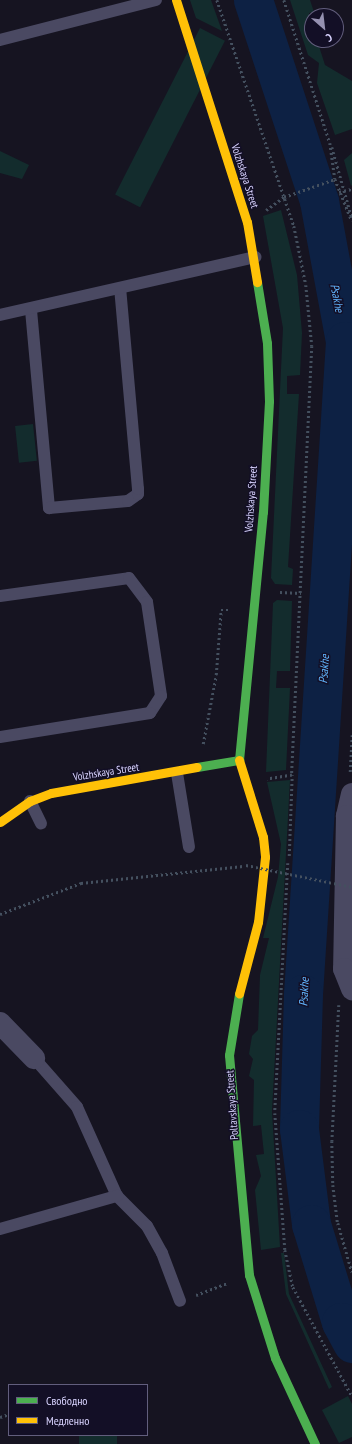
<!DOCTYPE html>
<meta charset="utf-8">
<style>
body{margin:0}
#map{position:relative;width:352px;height:1444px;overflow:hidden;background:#161421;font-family:"PT Sans Narrow",sans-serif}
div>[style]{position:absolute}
.green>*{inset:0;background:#132c2d;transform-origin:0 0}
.river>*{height:39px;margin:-19.5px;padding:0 19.5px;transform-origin:19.5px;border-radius:19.5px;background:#0d2144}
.path>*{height:2.5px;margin-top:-1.25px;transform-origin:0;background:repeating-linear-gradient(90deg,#44505f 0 2px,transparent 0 5px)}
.lane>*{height:12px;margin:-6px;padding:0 6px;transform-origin:6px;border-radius:6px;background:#4a4962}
.street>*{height:22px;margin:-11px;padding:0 11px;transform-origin:11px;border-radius:11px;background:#4a4962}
.fast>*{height:9px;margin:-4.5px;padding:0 4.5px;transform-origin:4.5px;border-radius:4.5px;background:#4caf50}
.slow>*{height:9px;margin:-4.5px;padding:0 4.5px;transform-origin:4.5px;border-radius:4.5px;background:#ffc107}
.path-bridge>*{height:2.5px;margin-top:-1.25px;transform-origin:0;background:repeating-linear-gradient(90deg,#44505f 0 2px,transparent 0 5px)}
span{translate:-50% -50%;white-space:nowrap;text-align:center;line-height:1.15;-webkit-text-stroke:3px #130f26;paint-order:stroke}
.street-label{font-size:11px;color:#d9d4ff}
.water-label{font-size:12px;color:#62b6ff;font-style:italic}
.legend{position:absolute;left:8px;top:1384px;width:140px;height:52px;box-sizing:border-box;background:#130f26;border:1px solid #625e7d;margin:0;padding:5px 7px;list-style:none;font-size:12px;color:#d9d4ff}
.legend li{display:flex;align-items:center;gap:8px;height:20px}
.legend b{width:20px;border:1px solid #625e7d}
.north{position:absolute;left:304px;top:8px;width:40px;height:40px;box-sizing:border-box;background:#130f26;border:1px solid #625e7d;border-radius:50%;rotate:152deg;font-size:11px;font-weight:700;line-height:16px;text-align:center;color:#d9d4ff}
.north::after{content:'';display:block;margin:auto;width:14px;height:18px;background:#9591b1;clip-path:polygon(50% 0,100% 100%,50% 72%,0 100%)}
</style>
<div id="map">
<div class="green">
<div style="clip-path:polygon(190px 0,211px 0,222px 31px,196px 18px)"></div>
<div style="clip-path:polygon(290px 0,310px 0,314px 12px,309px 13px,312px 40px,317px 40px,325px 65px,352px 81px,352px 129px,335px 135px,317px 83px,319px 63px,308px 55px)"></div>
<div style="left:200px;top:28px;width:28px;height:187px;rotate:27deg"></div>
<div style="clip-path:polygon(0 151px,29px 165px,22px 179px,0 173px)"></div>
<div style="clip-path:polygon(352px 153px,352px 185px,351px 186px,344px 160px)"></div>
<div style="clip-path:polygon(281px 210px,297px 275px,302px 333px,300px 375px,287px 376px,287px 394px,299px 394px,288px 567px,293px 569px,292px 585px,275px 584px,271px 578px,283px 328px,263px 216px)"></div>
<div style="left:33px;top:424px;width:37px;height:18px;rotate:84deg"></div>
<div style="clip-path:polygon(277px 600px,292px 601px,290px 671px,277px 671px,276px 688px,290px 688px,286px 770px,266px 772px,273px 603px)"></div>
<div style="clip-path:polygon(290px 780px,272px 1111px,280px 1247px,261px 1250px,255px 1190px,261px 1176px,256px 1155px,264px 1154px,261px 1125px,253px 1126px,254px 1080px,249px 1076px,253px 1059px,249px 1054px,252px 1036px,258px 1030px,260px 975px,269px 938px,263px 938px,278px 877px,281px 844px,267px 782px)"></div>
<div style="clip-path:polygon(281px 1253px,284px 1253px,289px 1294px,332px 1387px,329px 1389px,286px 1294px)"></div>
<div style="clip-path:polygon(348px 1396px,352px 1404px,352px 1437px,339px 1443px,322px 1410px)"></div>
<div style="left:79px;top:1435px;width:38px;height:9px"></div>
</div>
<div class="river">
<div style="left:253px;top:0;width:212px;rotate:71.8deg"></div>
<div style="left:319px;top:201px;width:142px;rotate:79.5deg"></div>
<div style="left:345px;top:341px;width:654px;rotate:93.68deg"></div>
<div style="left:303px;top:994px;width:135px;rotate:91.7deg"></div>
<div style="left:299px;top:1129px;width:96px;rotate:82.8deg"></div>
<div style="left:311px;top:1224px;width:102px;rotate:73deg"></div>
<div style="left:341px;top:1322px;width:24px;rotate:62deg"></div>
</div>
<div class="path">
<div style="left:217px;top:0;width:239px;rotate:71.2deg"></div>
<div style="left:294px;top:226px;width:60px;rotate:78.5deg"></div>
<div style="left:306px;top:285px;width:61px;rotate:84.4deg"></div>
<div style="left:312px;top:346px;width:429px;rotate:92.7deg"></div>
<div style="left:292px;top:775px;width:25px;rotate:171deg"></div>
<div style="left:284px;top:0;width:150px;rotate:72.2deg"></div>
<div style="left:330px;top:143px;width:36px;rotate:82deg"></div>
<div style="left:335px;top:179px;width:45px;rotate:68deg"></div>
<div style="left:332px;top:147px;width:74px;rotate:74.3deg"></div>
<div style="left:339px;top:192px;width:13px;rotate:-13deg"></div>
<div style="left:266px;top:210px;width:22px;rotate:-36deg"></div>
<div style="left:284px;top:197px;width:54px;rotate:-19.4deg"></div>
<div style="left:280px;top:592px;width:21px;rotate:3deg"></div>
<div style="left:203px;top:744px;width:70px;rotate:-79.3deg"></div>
<div style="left:216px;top:675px;width:65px;rotate:-85.6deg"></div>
<div style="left:221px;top:610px;width:10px"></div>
<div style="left:350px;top:772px;width:37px;rotate:-87deg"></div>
<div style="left:289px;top:856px;width:81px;rotate:-87.9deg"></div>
<div style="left:288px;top:863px;width:250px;rotate:93deg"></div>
<div style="left:275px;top:1113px;width:137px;rotate:85.8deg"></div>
<div style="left:285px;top:1250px;width:38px;rotate:78deg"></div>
<div style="left:293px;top:1287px;width:124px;rotate:61.6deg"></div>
<div style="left:0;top:914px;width:87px;rotate:-20.9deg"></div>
<div style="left:81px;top:883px;width:163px;rotate:-6deg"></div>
<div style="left:339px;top:1005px;width:136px;rotate:92.9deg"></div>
<div style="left:332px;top:1141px;width:44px;rotate:88.7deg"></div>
<div style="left:333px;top:1185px;width:38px;rotate:83deg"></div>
<div style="left:338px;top:1223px;width:51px;rotate:74.1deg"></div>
<div style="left:196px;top:1295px;width:34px;rotate:-21deg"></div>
<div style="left:0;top:1417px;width:9px;rotate:-18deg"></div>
</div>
<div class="lane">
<div style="left:0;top:40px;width:161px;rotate:-14.4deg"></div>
<div style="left:31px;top:310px;width:199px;rotate:84.8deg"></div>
<div style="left:49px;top:508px;width:79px;rotate:-5.1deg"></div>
<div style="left:128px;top:501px;width:12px;rotate:-35deg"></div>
<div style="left:138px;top:494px;width:5px;rotate:-90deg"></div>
<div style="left:138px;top:489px;width:201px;rotate:-95.1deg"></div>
<div style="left:0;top:315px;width:262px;rotate:-12.8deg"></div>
<div style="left:0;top:596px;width:130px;rotate:-7.9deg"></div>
<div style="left:129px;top:578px;width:30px;rotate:53deg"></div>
<div style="left:147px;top:602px;width:95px;rotate:81.5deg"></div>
<div style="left:161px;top:696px;width:20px;rotate:123deg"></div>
<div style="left:150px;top:713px;width:152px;rotate:170.9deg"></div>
<div style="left:177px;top:773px;width:75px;rotate:80.8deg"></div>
<div style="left:30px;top:801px;width:25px;rotate:64deg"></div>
<div style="left:34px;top:1058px;width:65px;rotate:48.7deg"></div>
<div style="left:77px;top:1107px;width:98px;rotate:65.8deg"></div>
<div style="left:117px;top:1196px;width:42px;rotate:45deg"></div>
<div style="left:147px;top:1226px;width:31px;rotate:61deg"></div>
<div style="left:162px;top:1253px;width:51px;rotate:69.4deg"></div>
<div style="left:0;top:1229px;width:122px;rotate:-15.8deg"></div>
</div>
<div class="street">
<div style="left:352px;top:794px;width:23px;rotate:103deg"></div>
<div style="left:347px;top:816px;width:153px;rotate:91.1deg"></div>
<div style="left:344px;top:969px;width:22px;rotate:68deg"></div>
<div style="left:0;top:1023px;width:49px;rotate:45.8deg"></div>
</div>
<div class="fast">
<div style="left:197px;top:767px;width:43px;rotate:-9.5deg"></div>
<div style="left:239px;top:760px;width:249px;rotate:-84.5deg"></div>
<div style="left:263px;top:512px;width:111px;rotate:-86.9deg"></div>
<div style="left:269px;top:401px;width:58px;rotate:-92deg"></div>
<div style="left:267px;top:343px;width:62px;rotate:-99.3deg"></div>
<div style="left:239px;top:994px;width:62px;rotate:99.3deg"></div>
<div style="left:229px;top:1055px;width:221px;rotate:84.8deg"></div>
<div style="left:249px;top:1275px;width:87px;rotate:72.6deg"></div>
<div style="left:275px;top:1358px;width:95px;rotate:65.1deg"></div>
</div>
<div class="slow">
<div style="left:176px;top:0;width:233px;rotate:72.3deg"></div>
<div style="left:247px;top:222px;width:61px;rotate:80.5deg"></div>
<div style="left:239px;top:760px;width:81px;rotate:72.7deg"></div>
<div style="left:263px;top:837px;width:20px;rotate:84deg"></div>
<div style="left:265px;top:857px;width:65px;rotate:96.1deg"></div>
<div style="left:258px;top:922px;width:74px;rotate:104.8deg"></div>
<div style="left:0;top:822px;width:37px;rotate:-35deg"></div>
<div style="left:30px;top:801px;width:22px;rotate:-21deg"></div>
<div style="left:51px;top:793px;width:148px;rotate:-10.1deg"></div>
</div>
<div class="path-bridge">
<div style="left:246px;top:865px;width:108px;rotate:11.7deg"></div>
</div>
<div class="street-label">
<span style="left:245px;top:176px;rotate:72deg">Volzhskaya Street</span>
<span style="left:251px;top:499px;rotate:-86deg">Volzhskaya Street</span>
<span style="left:106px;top:772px;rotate:-9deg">Volzhskaya Street</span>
<span style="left:232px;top:1105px;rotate:-94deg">Poltavskaya Street</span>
</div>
<div class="water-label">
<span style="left:337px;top:298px;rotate:79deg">Psakhe</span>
<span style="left:324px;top:669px;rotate:-86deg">Psakhe</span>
<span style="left:304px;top:992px;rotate:-87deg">Psakhe</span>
</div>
<ul class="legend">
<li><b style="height:5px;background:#4caf50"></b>Свободно</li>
<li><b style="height:5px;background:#ffc107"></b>Медленно</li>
</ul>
<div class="north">С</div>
</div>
